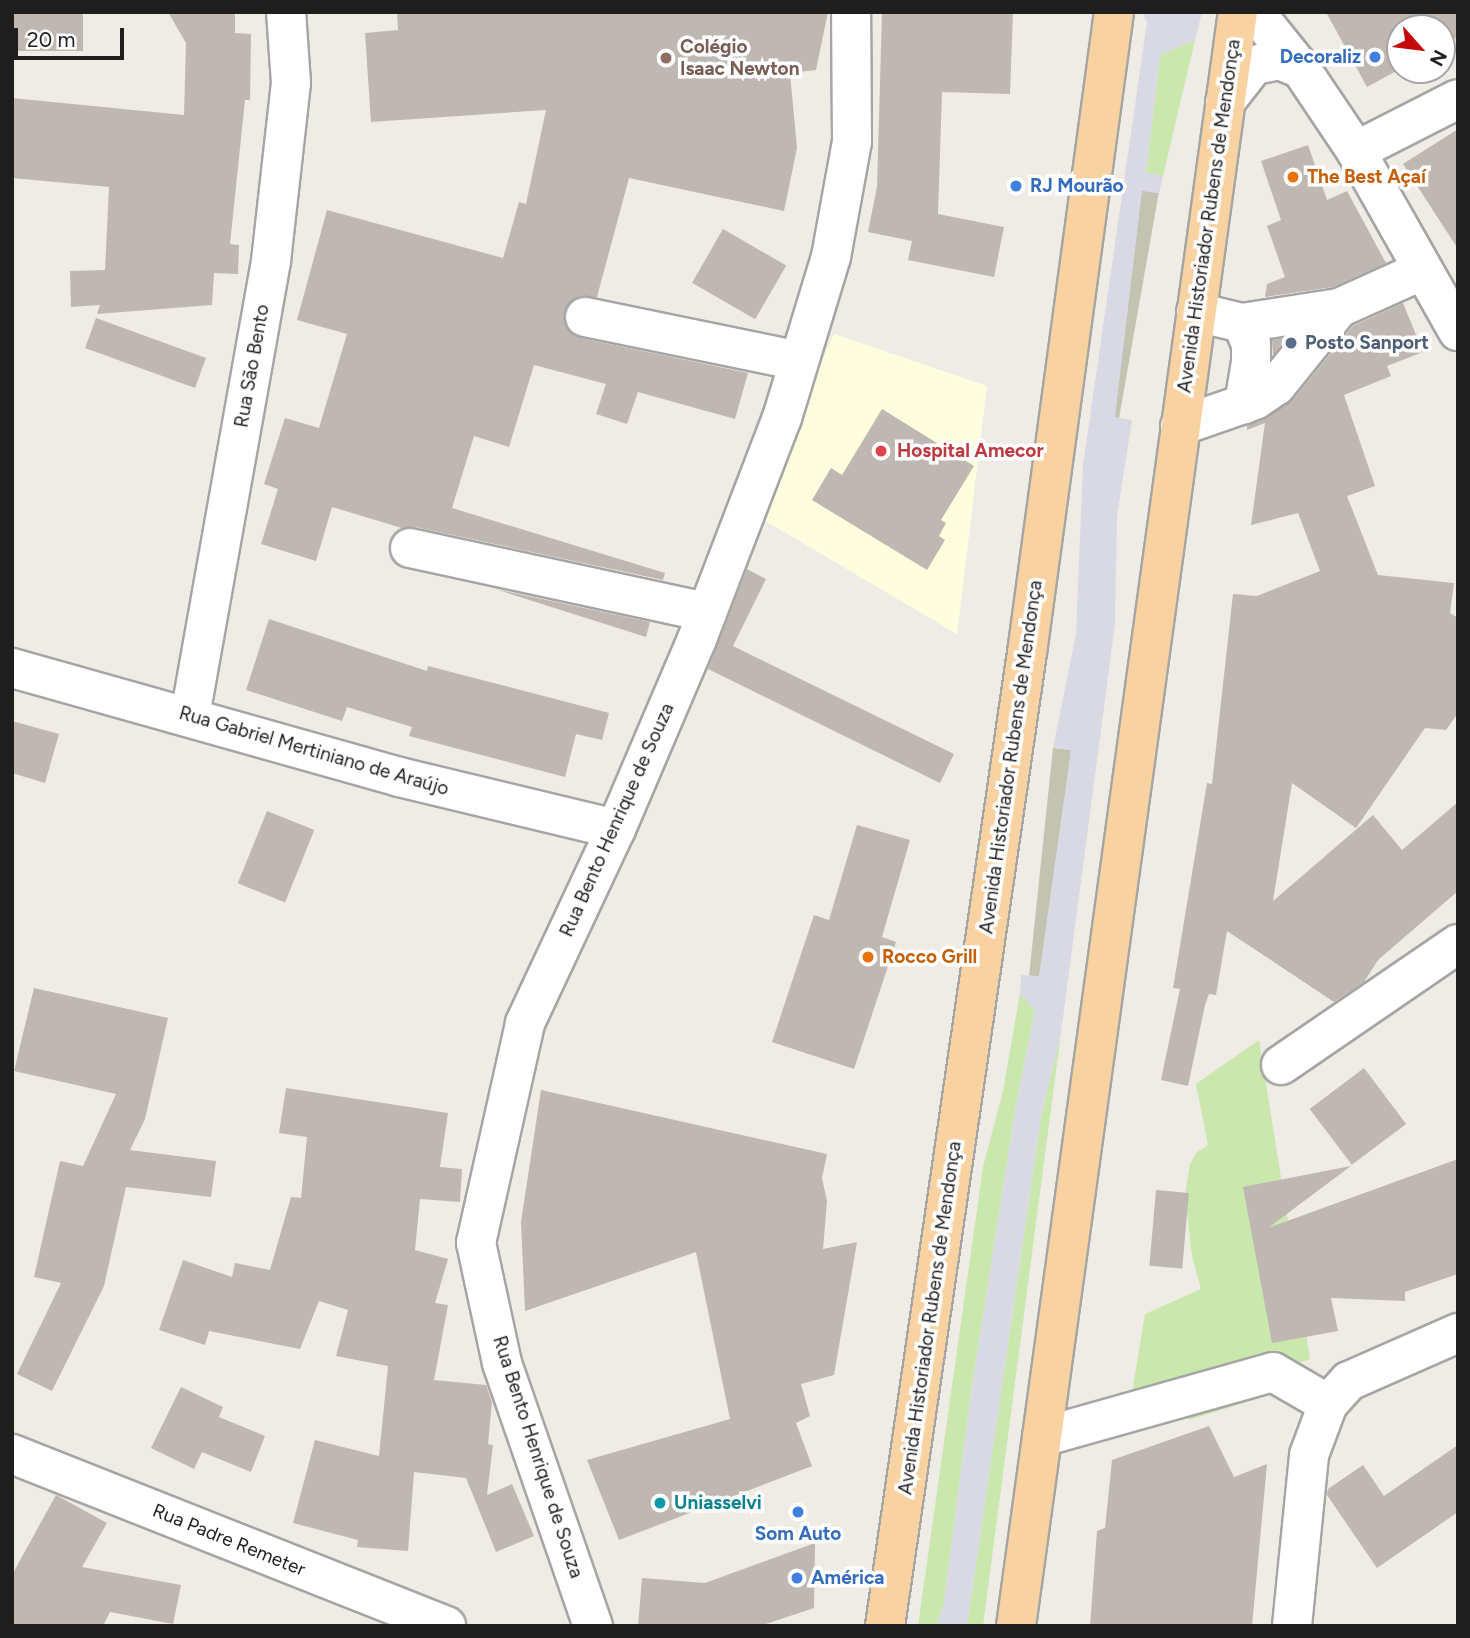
<!DOCTYPE html>
<meta charset="utf-8">
<style>
body{margin:0}
#map{position:relative;width:1470px;height:1638px;overflow:hidden;background:#efece5;font-family:Figtree,sans-serif}
div>[style]{position:absolute}
.education>*{inset:0;background:#fefedf}
.construction>*{inset:0;background:#c3c3b1;transform-origin:0 0}
.grass>*{inset:0;background:#cae7ad}
.plaza>*{inset:0;background:#d9d9e5}
.building>*{inset:0;background:#bfb7b1;transform-origin:0 0}
.roads{filter:drop-shadow(2px 0 #a5a5a5) drop-shadow(-2px 0 #a5a5a5) drop-shadow(0 2px #a5a5a5) drop-shadow(0 -2px #a5a5a5)}
.minor>*{height:38px;margin:-19px;padding:0 19px;transform-origin:19px;border-radius:19px;background:#fff}
.major>*{height:38px;margin:-19px;padding:0 19px;transform-origin:19px;border-radius:19px;background:#f8d2a1}
.dots>*{width:19px;height:19px;translate:-50% -50%;box-sizing:border-box;border:4px solid #fff;border-radius:50%}
span{translate:-50% -50%;white-space:nowrap;text-align:center;line-height:1.15;-webkit-text-stroke:7px #fff;paint-order:stroke}
.education-label{font-size:19px;color:#785e54;font-weight:700}
.left{translate:0 -50%;text-align:left}
.shop-label{font-size:19px;color:#366cbe;font-weight:700}
.right{translate:-100% -50%;text-align:right}
.food-label{font-size:19px;color:#c56008;font-weight:700}
.street-label{font-size:19px;color:#1e1e1e}
.service-label{font-size:19px;color:#4e5e75;font-weight:700}
.health-label{font-size:19px;color:#be3a42;font-weight:700}
.culture-label{font-size:19px;color:#0d838f;font-weight:700}
.frame{position:absolute;inset:0;border:14px solid #1e1e1e;pointer-events:none}
.north{position:absolute;left:1386px;top:14px;width:70px;height:70px;box-sizing:border-box;background:#fff;border:2px solid #a5a5a5;border-radius:50%;rotate:118deg;font-size:19px;font-weight:700;line-height:28px;text-align:center;color:#1e1e1e}
.north::after{content:'';display:block;margin:auto;width:24px;height:32px;background:#c50809;clip-path:polygon(50% 0,100% 100%,50% 72%,0 100%)}
.scale{position:absolute;left:14px;top:28px;width:110px;height:32px;box-sizing:border-box;border:4px solid #1e1e1e;border-top:0;padding-left:9px;font-size:21px;line-height:24px;white-space:nowrap;color:#1e1e1e;-webkit-text-stroke:5px #fff;paint-order:stroke}
</style>
<div id="map">
<div class="education">
<div style="clip-path:polygon(834px 334px,987px 386px,957px 634px,755px 515px)"></div>
</div>
<div class="construction">
<div style="left:1142px;top:190px;width:17px;height:230px;rotate:10deg"></div>
<div style="left:1053px;top:748px;width:18px;height:229px;rotate:6deg"></div>
</div>
<div class="grass">
<div style="clip-path:polygon(1195px 40px,1163px 176px,1146px 173px,1160px 55px)"></div>
<div style="clip-path:polygon(1020px 993px,1035px 1010px,1016px 1105px,971px 1394px,944px 1603px,936px 1626px,918px 1626px,983px 1167px,1003px 1091px)"></div>
<div style="clip-path:polygon(1061px 1033px,983px 1626px,967px 1626px,1041px 1116px)"></div>
<div style="clip-path:polygon(1259px 1040px,1310px 1359px,1273px 1372px,1273px 1394px,1189px 1420px,1179px 1387px,1131px 1399px,1145px 1314px,1201px 1289px,1192px 1256px,1185px 1195px,1190px 1164px,1197px 1152px,1208px 1145px,1196px 1084px)"></div>
</div>
<div class="plaza">
<div style="clip-path:polygon(1142px 12px,1202px 12px,1195px 40px,1160px 55px,1146px 173px,1163px 176px,1159px 193px,1142px 191px,1115px 417px,1132px 420px,1117px 516px,1115px 624px,1061px 1033px,1041px 1116px,967px 1626px,936px 1626px,944px 1603px,971px 1394px,1016px 1105px,1035px 1010px,1020px 993px,1021px 975px,1039px 976px,1071px 750px,1053px 748px,1076px 634px,1083px 465px,1147px 22px)"></div>
</div>
<div class="building">
<div style="left:12px;top:12px;width:71px;height:39px"></div>
<div style="clip-path:polygon(168px 12px,235px 12px,235px 33px,251px 34px,250px 100px,245px 100px,230px 244px,239px 245px,238px 274px,214px 273px,212px 305px,97px 314px,100px 305px,71px 307px,70px 271px,105px 270px,109px 187px,12px 178px,12px 98px,184px 115px,186px 43px)"></div>
<div style="clip-path:polygon(397px 12px,828px 12px,816px 70px,790px 73px,797px 148px,784px 211px,629px 178px,597px 297px,577px 297px,564px 312px,565px 325px,581px 338px,748px 373px,735px 419px,638px 392px,627px 424px,596px 414px,606px 384px,534px 365px,509px 447px,474px 436px,452px 508px,665px 573px,663px 580px,415px 527px,402px 528px,332px 507px,316px 561px,261px 544px,278px 489px,264px 484px,285px 418px,319px 428px,347px 334px,297px 320px,327px 210px,503px 258px,519px 202px,526px 204px,546px 110px,371px 122px,365px 33px,398px 30px)"></div>
<div style="clip-path:polygon(882px 12px,1013px 12px,1010px 94px,942px 92px,938px 214px,1004px 227px,994px 277px,908px 260px,912px 241px,868px 232px,877px 187px)"></div>
<div style="clip-path:polygon(1326px 12px,1458px 12px,1458px 37px,1442px 45px,1442px 28px,1400px 28px,1400px 69px,1367px 87px)"></div>
<div style="clip-path:polygon(1458px 129px,1458px 249px,1403px 164px)"></div>
<div style="clip-path:polygon(1308px 145px,1327px 200px,1347px 191px,1386px 263px,1333px 287px,1265px 297px,1267px 284px,1285px 277px,1267px 226px,1281px 220px,1261px 161px)"></div>
<div style="left:723px;top:229px;width:73px;height:62px;rotate:30deg"></div>
<div style="clip-path:polygon(1403px 303px,1423px 352px,1387px 366px,1391px 376px,1344px 395px,1375px 486px,1347px 496px,1378px 575px,1454px 583px,1450px 613px,1458px 618px,1458px 713px,1446px 730px,1425px 728px,1356px 828px,1292px 783px,1273px 901px,1373px 815px,1402px 850px,1458px 802px,1458px 891px,1378px 960px,1364px 982px,1334px 1002px,1227px 931px,1216px 995px,1209px 994px,1205px 1005px,1188px 1086px,1161px 1080px,1180px 989px,1173px 988px,1207px 783px,1212px 784px,1233px 594px,1257px 596px,1320px 571px,1298px 513px,1251px 525px,1265px 423px,1247px 430px,1247px 426px,1293px 400px,1353px 326px)"></div>
<div style="left:96px;top:318px;width:117px;height:32px;rotate:20deg"></div>
<div style="clip-path:polygon(1286px 338px,1273px 355px,1272px 340px)"></div>
<div style="clip-path:polygon(882px 409px,974px 466px,941px 520px,946px 523px,939px 536px,945px 540px,927px 570px,812px 500px,831px 468px,842px 475px)"></div>
<div style="clip-path:polygon(747px 569px,766px 579px,733px 646px,954px 754px,940px 783px,708px 669px)"></div>
<div style="clip-path:polygon(495px 589px,650px 622px,646px 637px)"></div>
<div style="clip-path:polygon(269px 619px,427px 671px,428px 666px,609px 713px,602px 740px,576px 734px,565px 777px,409px 736px,412px 727px,347px 707px,342px 721px,246px 690px)"></div>
<div style="clip-path:polygon(12px 721px,59px 734px,45px 783px,12px 773px)"></div>
<div style="left:267px;top:811px;width:51px;height:78px;rotate:22deg"></div>
<div style="clip-path:polygon(857px 825px,910px 840px,882px 937px,896px 942px,854px 1069px,772px 1042px,814px 915px,829px 920px)"></div>
<div style="clip-path:polygon(34px 988px,168px 1018px,145px 1119px,130px 1150px,216px 1161px,211px 1197px,126px 1187px,104px 1286px,52px 1391px,17px 1374px,61px 1283px,34px 1277px,60px 1161px,83px 1166px,116px 1094px,14px 1071px)"></div>
<div style="left:1364px;top:1068px;width:70px;height:68px;rotate:53deg"></div>
<div style="clip-path:polygon(286px 1088px,448px 1113px,440px 1167px,462px 1169px,460px 1202px,420px 1199px,415px 1250px,448px 1259px,435px 1303px,448px 1305px,434px 1380px,486px 1385px,492px 1402px,488px 1444px,493px 1445px,487px 1495px,512px 1484px,534px 1536px,496px 1552px,466px 1478px,414px 1472px,408px 1551px,357px 1547px,358px 1540px,293px 1523px,315px 1440px,379px 1456px,388px 1366px,336px 1356px,348px 1310px,319px 1301px,300px 1349px,209px 1331px,205px 1345px,159px 1330px,183px 1260px,232px 1277px,235px 1263px,270px 1270px,291px 1197px,301px 1198px,307px 1137px,279px 1133px)"></div>
<div style="clip-path:polygon(541px 1090px,827px 1154px,822px 1178px,827px 1201px,823px 1249px,857px 1242px,834px 1375px,801px 1384px,810px 1416px,796px 1423px,812px 1466px,619px 1540px,587px 1460px,730px 1419px,696px 1252px,525px 1311px,521px 1222px)"></div>
<div style="clip-path:polygon(1458px 1159px,1458px 1274px,1405px 1292px,1405px 1301px,1331px 1298px,1338px 1331px,1272px 1343px,1243px 1187px,1351px 1166px,1268px 1228px)"></div>
<div style="left:1156px;top:1190px;width:33px;height:76px;rotate:5deg"></div>
<div style="clip-path:polygon(181px 1387px,223px 1407px,219px 1417px,265px 1436px,251px 1472px,202px 1452px,194px 1469px,151px 1448px)"></div>
<div style="clip-path:polygon(1209px 1426px,1234px 1477px,1267px 1464px,1252px 1626px,1090px 1626px,1097px 1531px,1105px 1528px,1112px 1460px)"></div>
<div style="clip-path:polygon(1458px 1445px,1458px 1512px,1377px 1568px,1327px 1495px,1328px 1489px,1363px 1465px,1384px 1496px)"></div>
<div style="clip-path:polygon(56px 1495px,107px 1523px,82px 1567px,181px 1585px,173px 1624px,110px 1612px,103px 1626px,12px 1626px,12px 1575px)"></div>
<div style="clip-path:polygon(815px 1543px,814px 1608px,760px 1626px,638px 1626px,642px 1578px,705px 1583px)"></div>
</div>
<div class="roads">
<div class="minor">
<div style="left:1255px;top:12px;width:73px;rotate:51.1deg"></div>
<div style="left:1301px;top:69px;width:99px;rotate:56.1deg"></div>
<div style="left:1356px;top:151px;width:207px;rotate:60.5deg"></div>
<div style="left:1225px;top:102px;width:47px;rotate:-51.9deg"></div>
<div style="left:1254px;top:65px;width:25px;rotate:-11deg"></div>
<div style="left:1279px;top:60px;width:24px;rotate:22deg"></div>
<div style="left:1356px;top:151px;width:114px;rotate:-27deg"></div>
<div style="left:1196px;top:312px;width:47px;rotate:13.4deg"></div>
<div style="left:1242px;top:323px;width:98px;rotate:-8.8deg"></div>
<div style="left:1339px;top:308px;width:92px;rotate:-24.3deg"></div>
<div style="left:585px;top:317px;width:218px;rotate:11.6deg"></div>
<div style="left:1242px;top:323px;width:23px;rotate:67deg"></div>
<div style="left:1251px;top:344px;width:18px;rotate:90deg"></div>
<div style="left:1251px;top:362px;width:43px;rotate:99.5deg"></div>
<div style="left:1180px;top:426px;width:79px;rotate:-19.1deg"></div>
<div style="left:1255px;top:400px;width:25px;rotate:-34deg"></div>
<div style="left:1276px;top:386px;width:100px;rotate:-51.1deg"></div>
<div style="left:410px;top:548px;width:304px;rotate:12.2deg"></div>
<div style="left:12px;top:668px;width:402px;rotate:15.7deg"></div>
<div style="left:399px;top:777px;width:223px;rotate:13.5deg"></div>
<div style="left:190px;top:716px;width:462px;rotate:-79.9deg"></div>
<div style="left:271px;top:261px;width:179px;rotate:-83.6deg"></div>
<div style="left:291px;top:83px;width:71px;rotate:-94deg"></div>
<div style="left:1281px;top:1065px;width:214px;rotate:-34.4deg"></div>
<div style="left:1042px;top:1437px;width:240px;rotate:-15.7deg"></div>
<div style="left:1273px;top:1372px;width:64px;rotate:30.2deg"></div>
<div style="left:12px;top:1454px;width:467px;rotate:21.6deg"></div>
<div style="left:593px;top:1626px;width:278px;rotate:-109.1deg"></div>
<div style="left:502px;top:1363px;width:123px;rotate:-102.2deg"></div>
<div style="left:476px;top:1243px;width:225px;rotate:-77.4deg"></div>
<div style="left:525px;top:1023px;width:214px;rotate:-64.9deg"></div>
<div style="left:616px;top:829px;width:207px;rotate:-66.9deg"></div>
<div style="left:697px;top:639px;width:237px;rotate:-69deg"></div>
<div style="left:782px;top:418px;width:168px;rotate:-73.1deg"></div>
<div style="left:831px;top:257px;width:117px;rotate:-79.7deg"></div>
<div style="left:852px;top:142px;width:130px;rotate:-90.4deg"></div>
<div style="left:1292px;top:1626px;width:172px;rotate:-84.3deg"></div>
<div style="left:1309px;top:1455px;width:54px;rotate:-69.6deg"></div>
<div style="left:1328px;top:1404px;width:31px;rotate:-48deg"></div>
<div style="left:1349px;top:1381px;width:119px;rotate:-23.8deg"></div>
</div>
<div class="major">
<div style="left:885px;top:1626px;width:983px;rotate:-81.7deg"></div>
<div style="left:1027px;top:653px;width:647px;rotate:-82.27deg"></div>
<div style="left:1016px;top:1626px;width:1629px;rotate:-82.17deg"></div>
</div>
</div>
<div class="dots">
<div style="left:1375px;top:57px;background:#3f7fe0"></div>
<div style="left:666px;top:58px;background:#8d6e63"></div>
<div style="left:1293px;top:177px;background:#e8710a"></div>
<div style="left:1016px;top:186px;background:#3f7fe0"></div>
<div style="left:1291px;top:343px;background:#5c6f8a"></div>
<div style="left:881px;top:451px;background:#e0444e"></div>
<div style="left:868px;top:957px;background:#e8710a"></div>
<div style="left:660px;top:1503px;background:#0f9aa8"></div>
<div style="left:798px;top:1512px;background:#3f7fe0"></div>
<div style="left:797px;top:1578px;background:#3f7fe0"></div>
</div>
<div class="education-label">
<span class="left" style="left:680px;top:58px">Colégio<br>Isaac Newton</span>
</div>
<div class="shop-label">
<span class="right" style="left:1361px;top:57px">Decoraliz</span>
<span class="left" style="left:1030px;top:186px">RJ Mourão</span>
<span style="left:798px;top:1534px">Som Auto</span>
<span class="left" style="left:811px;top:1578px">América</span>
</div>
<div class="food-label">
<span class="left" style="left:1307px;top:177px">The Best Açaí</span>
<span class="left" style="left:882px;top:957px">Rocco Grill</span>
</div>
<div class="street-label">
<span style="left:1209px;top:216px;rotate:-82deg">Avenida Historiador Rubens de Mendonça</span>
<span style="left:252px;top:366px;rotate:-80deg">Rua São Bento</span>
<span style="left:314px;top:751px;rotate:16deg">Rua Gabriel Mertiniano de Araújo</span>
<span style="left:1011px;top:757px;rotate:-82deg">Avenida Historiador Rubens de Mendonça</span>
<span style="left:617px;top:820px;rotate:-66deg">Rua Bento Henrique de Souza</span>
<span style="left:930px;top:1318px;rotate:-82deg">Avenida Historiador Rubens de Mendonça</span>
<span style="left:538px;top:1457px;rotate:72deg">Rua Bento Henrique de Souza</span>
<span style="left:229px;top:1540px;rotate:22deg">Rua Padre Remeter</span>
</div>
<div class="service-label">
<span class="left" style="left:1305px;top:343px">Posto Sanport</span>
</div>
<div class="health-label">
<span class="left" style="left:897px;top:451px">Hospital Amecor</span>
</div>
<div class="culture-label">
<span class="left" style="left:674px;top:1503px">Uniasselvi</span>
</div>
<div class="frame"></div>
<div class="north">N</div>
<div class="scale">20 m</div>
</div>
